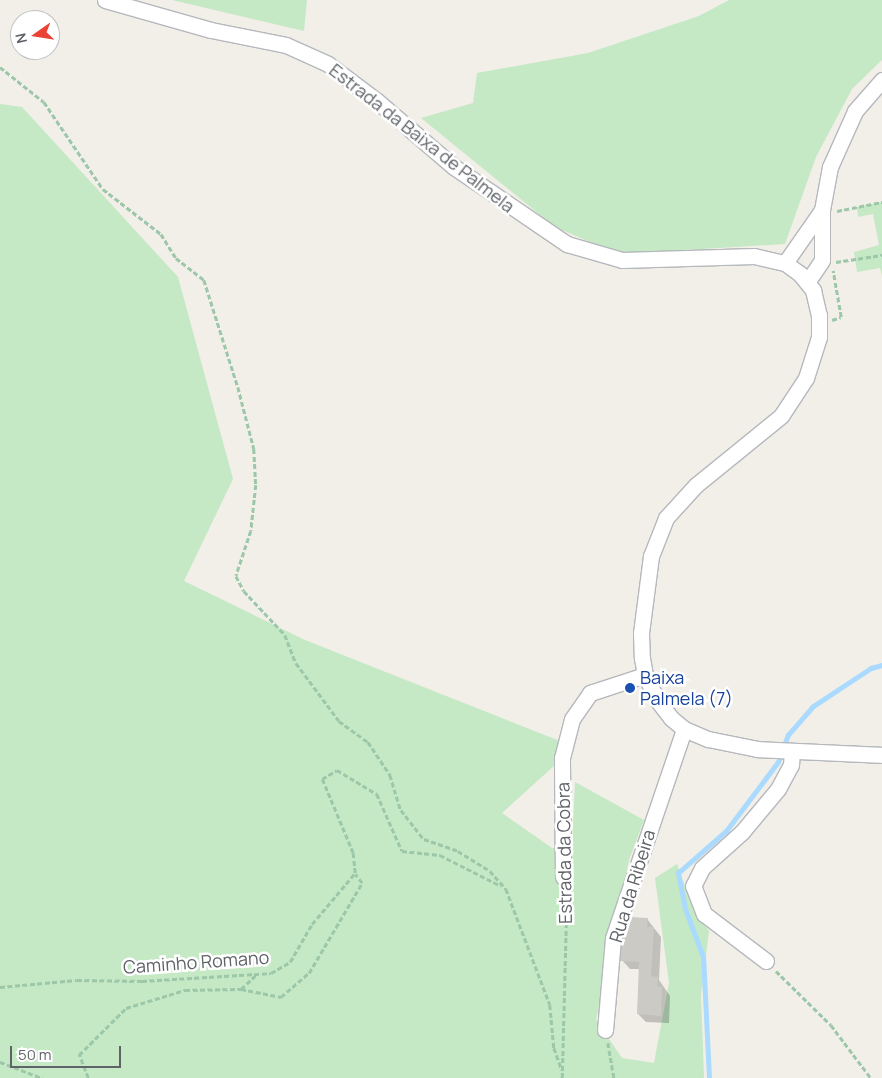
<!DOCTYPE html>
<style>
body{margin:0}
#map{position:relative;width:882px;height:1078px;overflow:hidden;background:#f1efe8;font-family:Manrope,sans-serif}
div>[style]{position:absolute}
.green>*{inset:0;background:#c5e8c5}
.shadow>*{inset:0;background:#0003}
.stream>*{height:4.5px;margin:-2.25px;padding:0 2.25px;transform-origin:2.25px;border-radius:2.25px;background:#aadaff}
.building>*{inset:0;background:#cccac5}
.path>*{height:2.5px;margin-top:-1.25px;transform-origin:0;background:repeating-linear-gradient(90deg,#9cc7a9 0 5px,transparent 0 7.5px)}
.roads{filter:drop-shadow(1px 0 #b5b8bc) drop-shadow(-1px 0 #b5b8bc) drop-shadow(0 1px #b5b8bc) drop-shadow(0 -1px #b5b8bc)}
.minor>*{height:15px;margin:-7.5px;padding:0 7.5px;transform-origin:7.5px;border-radius:7.5px;background:#fff}
.dots>*{width:14px;height:14px;translate:-50% -50%;box-sizing:border-box;border:2px solid #fff;border-radius:50%}
span{translate:-50% -50%;white-space:nowrap;text-align:center;line-height:1.15;-webkit-text-stroke:5px #fff;paint-order:stroke}
.street-label{font-size:18px;color:#5f6368}
.transit-label{font-size:18px;color:#164399}
.left{translate:0 -50%;text-align:left}
.north{position:absolute;left:10px;top:10px;width:50px;height:50px;box-sizing:border-box;background:#fff;border:1px solid #bfc1c3;border-radius:50%;rotate:257deg;font-size:14px;font-weight:700;line-height:20px;text-align:center;color:#5f6368}
.north::after{content:'';display:block;margin:auto;width:18px;height:22px;background:#ea4335;clip-path:polygon(50% 0,100% 100%,50% 72%,0 100%)}
.scale{position:absolute;left:10px;top:1046px;width:111px;height:22px;box-sizing:border-box;border:2px solid #5f6368;border-top:0;padding-left:6px;font-size:15px;line-height:18px;white-space:nowrap;color:#5f6368;-webkit-text-stroke:4px #fff;paint-order:stroke}
</style>
<div id="map">
<div class="green">
<div style="clip-path:polygon(172px 0,307px 0,304px 31px)"></div>
<div style="clip-path:polygon(729px 0,882px 0,882px 60px,852px 89px,816px 157px,785px 244px,618px 254px,555px 227px,421px 118px,473px 103px,477px 73px,588px 53px,699px 16px)"></div>
<div style="clip-path:polygon(0 104px,22px 107px,178px 277px,233px 479px,184px 581px,305px 640px,575px 747px,502px 813px,552px 848px,572px 848px,575px 782px,644px 820px,629px 860px,596px 1020px,622px 1058px,654px 1063px,669px 983px,655px 878px,677px 864px,693px 908px,709px 931px,701px 995px,704px 1078px,0 1078px)"></div>
<div style="clip-path:polygon(882px 202px,882px 276px,880px 268px,857px 272px,854px 252px,879px 245px,873px 214px,858px 217px,857px 207px)"></div>
</div>
<div class="shadow">
<div style="clip-path:polygon(647px 919px,661px 937px,659px 980px,670px 996px,669px 1023px,646px 1022px,638px 1014px,640px 969px,630px 969px,622px 960px)"></div>
</div>
<div class="stream">
<div style="left:709px;top:1078px;width:121px;rotate:-92.8deg"></div>
<div style="left:703px;top:957px;width:51px;rotate:-110.6deg"></div>
<div style="left:685px;top:909px;width:37px;rotate:-101deg"></div>
<div style="left:678px;top:873px;width:64px;rotate:-41.2deg"></div>
<div style="left:726px;top:831px;width:86px;rotate:-53deg"></div>
<div style="left:778px;top:762px;width:29px;rotate:-70deg"></div>
<div style="left:788px;top:735px;width:37px;rotate:-49deg"></div>
<div style="left:812px;top:707px;width:71px;rotate:-33.5deg"></div>
<div style="left:871px;top:668px;width:11px;rotate:-15deg"></div>
</div>
<div class="building">
<div style="clip-path:polygon(630px 917px,648px 918px,647px 927px,654px 927px,651px 976px,658px 977px,657px 986px,662px 987px,661px 1016px,637px 1014px,639px 962px,620px 961px,622px 940px)"></div>
</div>
<div class="path">
<div style="left:0;top:67px;width:56px;rotate:38.5deg"></div>
<div style="left:44px;top:102px;width:105px;rotate:55.9deg"></div>
<div style="left:103px;top:189px;width:73px;rotate:37.8deg"></div>
<div style="left:161px;top:234px;width:28px;rotate:58deg"></div>
<div style="left:176px;top:258px;width:36px;rotate:38deg"></div>
<div style="left:204px;top:280px;width:112px;rotate:72.4deg"></div>
<div style="left:238px;top:387px;width:64px;rotate:75.5deg"></div>
<div style="left:254px;top:449px;width:36px;rotate:87deg"></div>
<div style="left:256px;top:485px;width:46px;rotate:96.2deg"></div>
<div style="left:251px;top:531px;width:47px;rotate:108.4deg"></div>
<div style="left:236px;top:576px;width:17px;rotate:62deg"></div>
<div style="left:244px;top:591px;width:60px;rotate:47deg"></div>
<div style="left:285px;top:635px;width:30px;rotate:69deg"></div>
<div style="left:296px;top:663px;width:72px;rotate:53.4deg"></div>
<div style="left:339px;top:721px;width:36px;rotate:36deg"></div>
<div style="left:368px;top:742px;width:40px;rotate:56deg"></div>
<div style="left:390px;top:775px;width:37px;rotate:73deg"></div>
<div style="left:401px;top:810px;width:37px;rotate:52deg"></div>
<div style="left:424px;top:839px;width:36px;rotate:19deg"></div>
<div style="left:458px;top:851px;width:38px;rotate:32deg"></div>
<div style="left:490px;top:871px;width:24px;rotate:48deg"></div>
<div style="left:837px;top:211px;width:46px;rotate:-11.3deg"></div>
<div style="left:836px;top:262px;width:47px;rotate:-8.7deg"></div>
<div style="left:832px;top:320px;width:9px;rotate:-18deg"></div>
<div style="left:841px;top:317px;width:47px;rotate:-99.9deg"></div>
<div style="left:506px;top:889px;width:124px;rotate:69.2deg"></div>
<div style="left:550px;top:1005px;width:43px;rotate:84.7deg"></div>
<div style="left:554px;top:1048px;width:23px;rotate:70deg"></div>
<div style="left:776px;top:971px;width:77px;rotate:44.5deg"></div>
<div style="left:831px;top:1025px;width:66px;rotate:53deg"></div>
<div style="left:0;top:987px;width:77px;rotate:-5.2deg"></div>
<div style="left:77px;top:980px;width:65px;rotate:0.9deg"></div>
<div style="left:142px;top:981px;width:129px;rotate:-3.5deg"></div>
<div style="left:271px;top:973px;width:22px;rotate:-30deg"></div>
<div style="left:290px;top:962px;width:44px;rotate:-59.9deg"></div>
<div style="left:312px;top:924px;width:67px;rotate:-49.9deg"></div>
<div style="left:355px;top:873px;width:20px;rotate:-96deg"></div>
<div style="left:353px;top:853px;width:80px;rotate:-112.7deg"></div>
<div style="left:322px;top:779px;width:17px;rotate:-31deg"></div>
<div style="left:337px;top:770px;width:47px;rotate:31deg"></div>
<div style="left:377px;top:794px;width:62px;rotate:66.3deg"></div>
<div style="left:402px;top:851px;width:38px;rotate:6deg"></div>
<div style="left:440px;top:855px;width:68px;rotate:26.9deg"></div>
<div style="left:241px;top:989px;width:41px;rotate:11.3deg"></div>
<div style="left:281px;top:997px;width:37px;rotate:-41deg"></div>
<div style="left:309px;top:973px;width:104px;rotate:-59.5deg"></div>
<div style="left:362px;top:883px;width:11px;rotate:-128deg"></div>
<div style="left:608px;top:1043px;width:36px;rotate:80deg"></div>
<div style="left:0;top:1062px;width:45px;rotate:20.9deg"></div>
<div style="left:88px;top:1078px;width:25px;rotate:-111deg"></div>
<div style="left:79px;top:1055px;width:66px;rotate:-45deg"></div>
<div style="left:126px;top:1008px;width:62px;rotate:-17deg"></div>
<div style="left:185px;top:990px;width:56px;rotate:-1deg"></div>
<div style="left:241px;top:989px;width:22px;rotate:-43deg"></div>
<div style="left:562px;top:1078px;width:156px;rotate:-88.5deg"></div>
<div style="left:566px;top:922px;width:32px;rotate:-94deg"></div>
</div>
<div class="roads">
<div class="minor">
<div style="left:105px;top:0;width:110px;rotate:15.8deg"></div>
<div style="left:211px;top:30px;width:76px;rotate:11.3deg"></div>
<div style="left:286px;top:45px;width:46px;rotate:24.3deg"></div>
<div style="left:328px;top:64px;width:61px;rotate:37.1deg"></div>
<div style="left:377px;top:101px;width:101px;rotate:40.6deg"></div>
<div style="left:454px;top:167px;width:137px;rotate:34.3deg"></div>
<div style="left:567px;top:244px;width:57px;rotate:16.2deg"></div>
<div style="left:622px;top:260px;width:132px;rotate:-1.7deg"></div>
<div style="left:754px;top:256px;width:32px;rotate:13deg"></div>
<div style="left:785px;top:263px;width:19px;rotate:36deg"></div>
<div style="left:800px;top:274px;width:21px;rotate:51deg"></div>
<div style="left:813px;top:290px;width:26px;rotate:77deg"></div>
<div style="left:819px;top:315px;width:22px;rotate:90deg"></div>
<div style="left:819px;top:337px;width:43px;rotate:107.6deg"></div>
<div style="left:806px;top:378px;width:45px;rotate:123.3deg"></div>
<div style="left:781px;top:416px;width:109px;rotate:140.9deg"></div>
<div style="left:696px;top:485px;width:45px;rotate:132.3deg"></div>
<div style="left:666px;top:518px;width:41px;rotate:111.5deg"></div>
<div style="left:651px;top:556px;width:78px;rotate:97.4deg"></div>
<div style="left:641px;top:633px;width:25px;rotate:88deg"></div>
<div style="left:642px;top:658px;width:17px;rotate:80deg"></div>
<div style="left:645px;top:675px;width:28px;rotate:64deg"></div>
<div style="left:657px;top:700px;width:23px;rotate:52deg"></div>
<div style="left:671px;top:718px;width:17px;rotate:40deg"></div>
<div style="left:684px;top:729px;width:26px;rotate:23deg"></div>
<div style="left:708px;top:739px;width:50px;rotate:11.5deg"></div>
<div style="left:757px;top:749px;width:125px;rotate:2.7deg"></div>
<div style="left:785px;top:263px;width:65px;rotate:-55.1deg"></div>
<div style="left:808px;top:281px;width:25px;rotate:-56deg"></div>
<div style="left:822px;top:260px;width:50px;rotate:-90deg"></div>
<div style="left:822px;top:210px;width:44px;rotate:-79.5deg"></div>
<div style="left:830px;top:167px;width:61px;rotate:-65.9deg"></div>
<div style="left:855px;top:111px;width:41px;rotate:-48.9deg"></div>
<div style="left:563px;top:877px;width:119px;rotate:-90.5deg"></div>
<div style="left:562px;top:758px;width:40px;rotate:-75.6deg"></div>
<div style="left:572px;top:719px;width:32px;rotate:-55deg"></div>
<div style="left:590px;top:693px;width:58px;rotate:-18.1deg"></div>
<div style="left:766px;top:961px;width:78px;rotate:-142.8deg"></div>
<div style="left:704px;top:914px;width:30px;rotate:-111deg"></div>
<div style="left:693px;top:886px;width:20px;rotate:-63deg"></div>
<div style="left:702px;top:868px;width:54px;rotate:-42deg"></div>
<div style="left:742px;top:832px;width:56px;rotate:-50.1deg"></div>
<div style="left:778px;top:789px;width:27px;rotate:-62deg"></div>
<div style="left:791px;top:765px;width:13px;rotate:-86deg"></div>
<div style="left:605px;top:1030px;width:92px;rotate:-85deg"></div>
<div style="left:613px;top:938px;width:221px;rotate:-71.2deg"></div>
</div>
</div>
<div class="dots">
<div style="left:630px;top:688px;background:#1a4fb4"></div>
</div>
<div class="street-label">
<span style="left:422px;top:138px;rotate:38deg">Estrada da Baixa de Palmela</span>
<span style="left:564px;top:853px;rotate:-91deg">Estrada da Cobra</span>
<span style="left:632px;top:886px;rotate:-73deg">Rua da Ribeira</span>
<span style="left:196px;top:962px;rotate:-4deg">Caminho Romano</span>
</div>
<div class="transit-label">
<span class="left" style="left:640px;top:688px">Baixa<br>Palmela (7)</span>
</div>
<div class="north">N</div>
<div class="scale">50 m</div>
</div>
